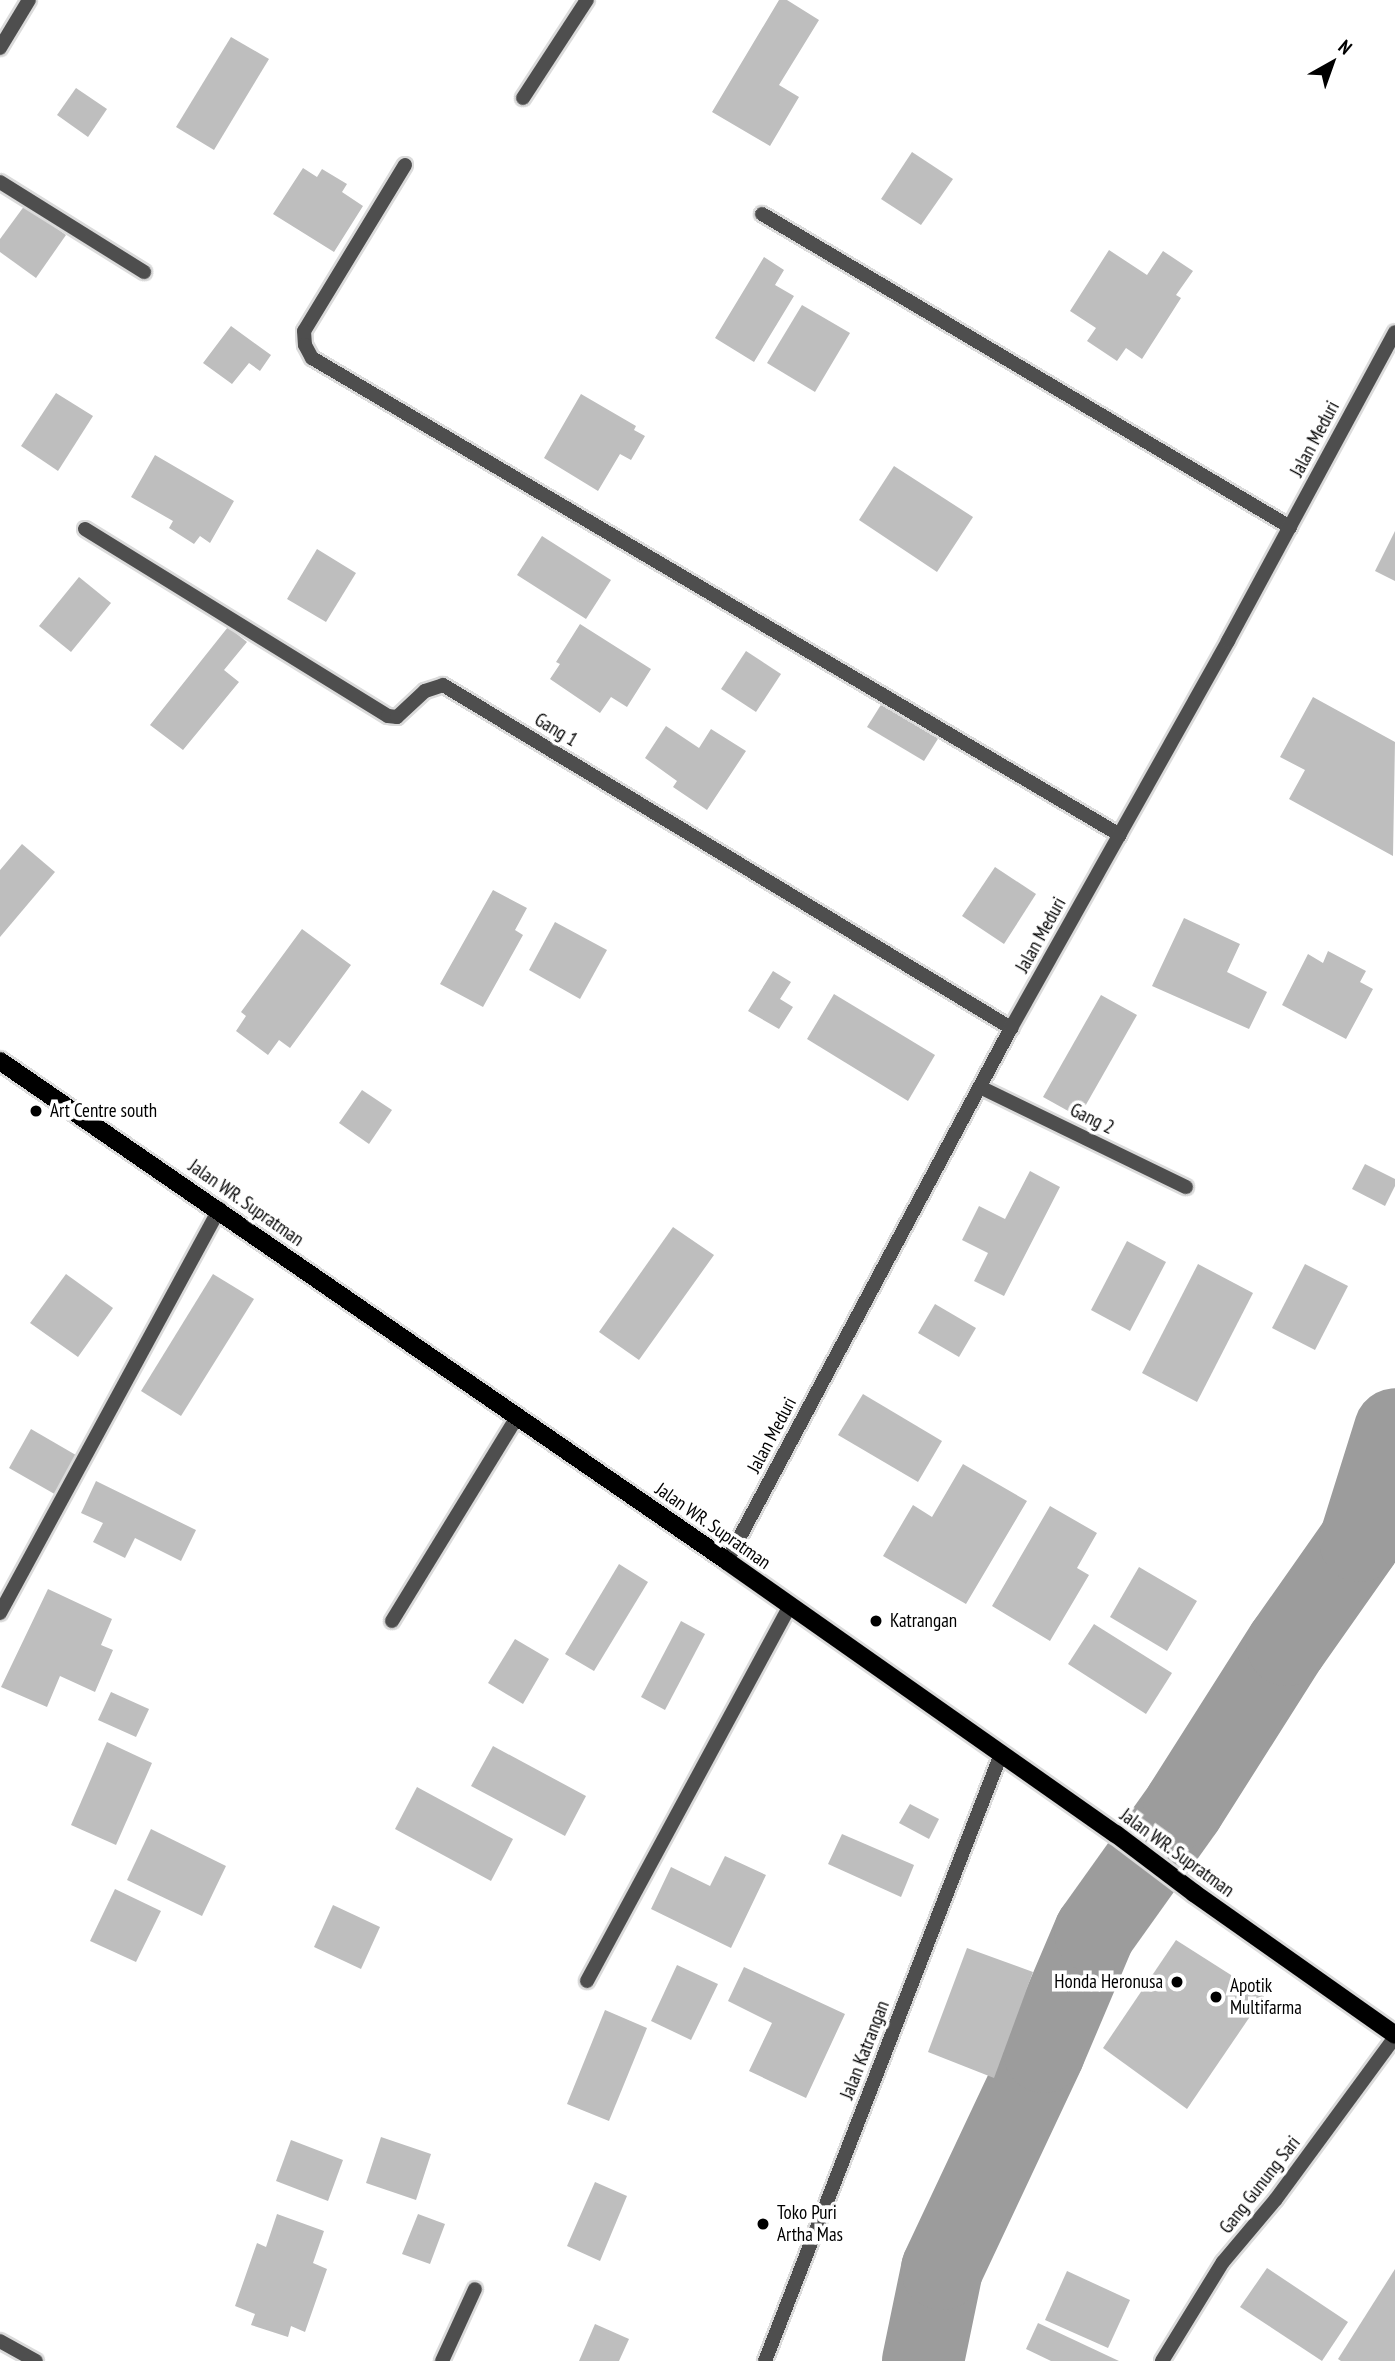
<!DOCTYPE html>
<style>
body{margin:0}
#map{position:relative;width:1395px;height:2361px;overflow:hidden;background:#fff;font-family:"PT Sans Narrow",sans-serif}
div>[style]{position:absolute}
.river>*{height:82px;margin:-41px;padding:0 41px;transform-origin:41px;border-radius:41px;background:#9c9c9c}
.building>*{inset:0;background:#bebebe}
.roads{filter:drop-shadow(2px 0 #dbdbdb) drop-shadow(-2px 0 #dbdbdb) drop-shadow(0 2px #dbdbdb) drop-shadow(0 -2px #dbdbdb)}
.service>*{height:14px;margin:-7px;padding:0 7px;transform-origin:7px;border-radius:7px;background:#4e4e4e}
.minor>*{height:14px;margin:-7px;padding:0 7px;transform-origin:7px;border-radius:7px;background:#4e4e4e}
.primary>*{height:18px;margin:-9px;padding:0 9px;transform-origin:9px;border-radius:9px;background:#000}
.dots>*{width:19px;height:19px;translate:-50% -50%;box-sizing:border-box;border:4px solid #fff;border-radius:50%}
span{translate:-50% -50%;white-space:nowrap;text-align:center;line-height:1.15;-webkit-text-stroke:7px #fff;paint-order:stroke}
.street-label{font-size:19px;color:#000}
.poi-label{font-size:19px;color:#000}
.left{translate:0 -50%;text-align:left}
.right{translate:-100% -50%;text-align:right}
.north{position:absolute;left:1297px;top:28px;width:70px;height:70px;-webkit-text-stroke:5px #fff;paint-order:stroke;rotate:40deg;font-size:19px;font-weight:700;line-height:28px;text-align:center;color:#000}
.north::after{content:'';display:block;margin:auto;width:24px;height:32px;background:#000;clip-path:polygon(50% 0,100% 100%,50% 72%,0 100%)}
</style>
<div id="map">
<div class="river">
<div style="left:923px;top:2361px;width:94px;rotate:-78.3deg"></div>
<div style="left:942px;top:2269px;width:240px;rotate:-64.8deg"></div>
<div style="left:1044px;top:2052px;width:130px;rotate:-67deg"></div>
<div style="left:1095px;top:1932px;width:153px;rotate:-54.5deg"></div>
<div style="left:1184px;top:1807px;width:192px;rotate:-57.6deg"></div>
<div style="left:1287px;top:1645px;width:127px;rotate:-54.9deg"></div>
<div style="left:1360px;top:1541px;width:117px;rotate:-72.6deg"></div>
</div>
<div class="building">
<div style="clip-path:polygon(779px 0,787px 0,819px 20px,779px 85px,799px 97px,770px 146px,712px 112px)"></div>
<div style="clip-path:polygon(231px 37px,269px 59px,214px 150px,176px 127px)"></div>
<div style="clip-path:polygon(76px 88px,107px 109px,88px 137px,57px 115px)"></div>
<div style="clip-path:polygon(912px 152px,953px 179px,921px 225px,881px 199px)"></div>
<div style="clip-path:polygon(303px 168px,317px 177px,322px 169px,347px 184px,342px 192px,363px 206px,334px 252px,273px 214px)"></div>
<div style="clip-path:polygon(25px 205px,66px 235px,36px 278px,0 252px,0 239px)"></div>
<div style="clip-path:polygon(1109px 250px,1147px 275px,1163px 251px,1193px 271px,1176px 295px,1181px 298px,1142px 359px,1126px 348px,1117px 361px,1087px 341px,1096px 328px,1070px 311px)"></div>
<div style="clip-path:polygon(764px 257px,784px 270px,775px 285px,794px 296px,754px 362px,715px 338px)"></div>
<div style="clip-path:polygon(802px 305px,850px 333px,815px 392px,767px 363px)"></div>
<div style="clip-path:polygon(231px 326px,271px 355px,260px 371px,249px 363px,232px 384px,203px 363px)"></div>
<div style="clip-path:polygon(56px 393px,93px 416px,58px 471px,21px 446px)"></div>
<div style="clip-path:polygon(581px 394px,636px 426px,634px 430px,645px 436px,631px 460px,620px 454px,598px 491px,544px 458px)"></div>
<div style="clip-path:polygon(155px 455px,234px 501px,210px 543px,200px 536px,194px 544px,169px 528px,173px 521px,131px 497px)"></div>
<div style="clip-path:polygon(894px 466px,973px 517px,937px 572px,859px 520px)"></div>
<div style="clip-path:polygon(1395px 531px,1395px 581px,1375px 571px)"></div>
<div style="clip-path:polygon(542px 536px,611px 580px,586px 619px,517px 575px)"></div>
<div style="clip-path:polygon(317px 549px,356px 573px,326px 622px,287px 599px)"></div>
<div style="clip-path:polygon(79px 577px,111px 603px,71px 652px,39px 626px)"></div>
<div style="clip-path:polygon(580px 624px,651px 669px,627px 707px,611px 697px,600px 713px,550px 679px,560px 664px,556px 662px)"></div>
<div style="clip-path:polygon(228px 627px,247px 642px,224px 670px,239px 682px,183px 750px,150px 725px)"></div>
<div style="clip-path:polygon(746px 651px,781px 674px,756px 712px,721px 689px)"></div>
<div style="clip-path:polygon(1313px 697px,1395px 742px,1393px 856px,1289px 799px,1305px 770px,1280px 757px)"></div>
<div style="clip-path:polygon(884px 700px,941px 734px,924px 761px,867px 727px)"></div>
<div style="clip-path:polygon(666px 726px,699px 748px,711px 729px,746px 751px,707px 810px,673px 787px,677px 781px,645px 758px)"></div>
<div style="clip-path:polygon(22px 844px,55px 872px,0 937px,0 870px)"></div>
<div style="clip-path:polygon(995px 867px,1036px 894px,1004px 944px,962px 916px)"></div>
<div style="clip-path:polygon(493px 890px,527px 908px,515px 930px,523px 935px,483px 1007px,440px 984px)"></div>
<div style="clip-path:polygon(1184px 918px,1240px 944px,1227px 972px,1267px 992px,1249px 1029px,1152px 986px)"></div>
<div style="clip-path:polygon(555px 922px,607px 950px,580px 999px,529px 970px)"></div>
<div style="clip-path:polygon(302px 929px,351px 965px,290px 1048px,279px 1040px,268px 1055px,236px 1031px,246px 1016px,241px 1012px)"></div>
<div style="clip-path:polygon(1328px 951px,1366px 971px,1360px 982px,1373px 989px,1346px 1039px,1282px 1005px,1308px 954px,1323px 963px)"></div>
<div style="clip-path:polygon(773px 971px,791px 982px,780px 999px,793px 1007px,779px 1029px,748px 1011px)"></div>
<div style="clip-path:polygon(834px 994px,935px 1055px,908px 1101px,807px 1039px)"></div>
<div style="clip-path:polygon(1101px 995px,1137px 1015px,1079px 1117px,1043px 1097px)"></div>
<div style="clip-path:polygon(362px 1090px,392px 1110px,369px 1144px,339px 1123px)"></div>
<div style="clip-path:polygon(1365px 1164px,1395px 1179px,1395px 1186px,1385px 1206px,1352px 1189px)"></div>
<div style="clip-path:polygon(1030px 1171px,1060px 1187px,1004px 1296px,974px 1281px,988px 1253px,962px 1240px,979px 1206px,1005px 1219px)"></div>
<div style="clip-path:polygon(673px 1227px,714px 1255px,639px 1360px,599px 1332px)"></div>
<div style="clip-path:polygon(1127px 1241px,1166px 1262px,1130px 1331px,1091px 1310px)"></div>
<div style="clip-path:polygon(1198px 1264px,1253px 1293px,1197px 1402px,1142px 1373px)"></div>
<div style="clip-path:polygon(1305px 1264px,1348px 1286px,1315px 1350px,1272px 1328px)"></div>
<div style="clip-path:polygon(66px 1274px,113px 1308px,78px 1357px,30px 1323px)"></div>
<div style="clip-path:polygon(213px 1274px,254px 1299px,181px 1416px,141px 1391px)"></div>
<div style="clip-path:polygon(935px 1304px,976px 1328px,959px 1357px,918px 1333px)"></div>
<div style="clip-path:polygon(863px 1394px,942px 1441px,918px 1482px,838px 1435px)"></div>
<div style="clip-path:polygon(31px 1429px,81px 1458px,58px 1496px,9px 1468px)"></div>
<div style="clip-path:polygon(963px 1464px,1027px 1501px,966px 1604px,883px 1556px,913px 1505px,932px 1517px)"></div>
<div style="clip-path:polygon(96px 1481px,196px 1530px,181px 1561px,135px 1538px,125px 1558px,93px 1542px,103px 1523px,81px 1513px)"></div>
<div style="clip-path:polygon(1050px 1506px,1097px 1533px,1077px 1568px,1089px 1575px,1050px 1641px,992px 1606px)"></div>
<div style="clip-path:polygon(619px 1564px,648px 1582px,594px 1671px,565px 1654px)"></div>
<div style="clip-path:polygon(1139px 1567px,1197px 1601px,1167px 1651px,1110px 1617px)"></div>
<div style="clip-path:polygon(48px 1589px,112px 1619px,101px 1645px,113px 1650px,95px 1692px,60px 1676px,47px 1707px,1px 1687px)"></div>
<div style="clip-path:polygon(681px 1621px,705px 1634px,665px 1710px,641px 1697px)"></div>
<div style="clip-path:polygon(1094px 1624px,1172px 1673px,1146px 1714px,1068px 1664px)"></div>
<div style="clip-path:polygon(515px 1639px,549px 1659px,523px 1704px,488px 1683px)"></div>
<div style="clip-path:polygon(111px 1692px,149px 1709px,136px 1737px,98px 1720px)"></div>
<div style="clip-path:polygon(107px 1742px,152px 1763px,116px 1845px,71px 1825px)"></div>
<div style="clip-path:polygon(493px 1746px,586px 1796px,565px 1836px,471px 1786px)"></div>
<div style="clip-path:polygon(417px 1787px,513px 1839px,491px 1881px,395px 1829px)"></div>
<div style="clip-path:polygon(910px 1804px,939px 1819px,929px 1839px,899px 1823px)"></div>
<div style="clip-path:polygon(151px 1829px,226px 1866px,202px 1916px,127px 1880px)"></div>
<div style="clip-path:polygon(842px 1834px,914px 1865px,901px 1897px,828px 1864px)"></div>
<div style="clip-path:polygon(725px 1856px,766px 1875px,731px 1948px,651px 1909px,671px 1867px,710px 1886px)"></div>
<div style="clip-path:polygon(115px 1889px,161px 1911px,136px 1962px,90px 1941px)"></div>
<div style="clip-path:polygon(333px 1905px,380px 1927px,361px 1969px,314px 1947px)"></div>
<div style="clip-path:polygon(1176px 1940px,1264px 1996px,1187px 2109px,1103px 2048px)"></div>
<div style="clip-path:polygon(967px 1948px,1033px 1972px,994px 2078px,928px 2052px)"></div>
<div style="clip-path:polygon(677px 1965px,718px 1984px,691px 2040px,651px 2021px)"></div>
<div style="clip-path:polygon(744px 1967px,845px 2014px,806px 2098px,749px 2071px,772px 2023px,728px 2001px)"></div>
<div style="clip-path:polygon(605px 2010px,647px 2028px,609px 2121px,567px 2104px)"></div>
<div style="clip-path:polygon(381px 2137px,431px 2154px,416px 2200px,366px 2183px)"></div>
<div style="clip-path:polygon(291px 2140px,343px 2160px,328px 2201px,276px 2181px)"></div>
<div style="clip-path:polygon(595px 2182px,627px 2196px,600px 2261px,567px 2246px)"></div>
<div style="clip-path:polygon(277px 2214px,324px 2231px,313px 2263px,327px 2269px,305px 2332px,291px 2326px,288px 2337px,251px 2325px,255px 2314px,235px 2306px,257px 2243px,266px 2247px)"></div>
<div style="clip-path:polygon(418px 2214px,445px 2224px,430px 2264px,402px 2254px)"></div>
<div style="clip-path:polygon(1267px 2268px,1348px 2322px,1322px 2361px,1240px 2307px)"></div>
<div style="clip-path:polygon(1395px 2269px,1395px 2361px,1341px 2361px,1338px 2359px)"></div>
<div style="clip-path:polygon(1067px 2271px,1130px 2300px,1108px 2348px,1045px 2320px)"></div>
<div style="clip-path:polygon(1038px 2323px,1119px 2361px,1051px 2361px,1026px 2349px)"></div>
<div style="clip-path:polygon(595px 2324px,629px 2339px,619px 2361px,579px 2361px)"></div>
</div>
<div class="roads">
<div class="service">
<div style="left:442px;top:2361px;width:79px;rotate:-65.4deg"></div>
</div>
<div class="minor">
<div style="left:0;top:48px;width:56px;rotate:-58.9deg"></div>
<div style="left:523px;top:98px;width:117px;rotate:-56.9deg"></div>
<div style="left:405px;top:165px;width:194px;rotate:121.3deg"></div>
<div style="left:304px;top:331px;width:14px;rotate:86deg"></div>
<div style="left:305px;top:345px;width:15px;rotate:62deg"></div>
<div style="left:312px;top:358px;width:938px;rotate:30.56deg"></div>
<div style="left:0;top:182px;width:170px;rotate:32deg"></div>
<div style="left:762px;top:214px;width:614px;rotate:30.66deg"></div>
<div style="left:85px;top:529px;width:356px;rotate:31.7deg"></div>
<div style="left:388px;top:716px;width:9px;rotate:6deg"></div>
<div style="left:397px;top:717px;width:38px;rotate:-43deg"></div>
<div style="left:425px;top:691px;width:19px;rotate:-18deg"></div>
<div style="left:443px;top:685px;width:664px;rotate:31.13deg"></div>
<div style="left:980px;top:1087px;width:229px;rotate:25.9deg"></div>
<div style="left:727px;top:1561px;width:604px;rotate:-61.95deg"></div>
<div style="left:1011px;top:1028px;width:444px;rotate:-60.7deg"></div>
<div style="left:1228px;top:641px;width:351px;rotate:-61.6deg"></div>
<div style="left:0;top:1613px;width:460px;rotate:-61.5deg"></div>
<div style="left:392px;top:1621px;width:239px;rotate:-58.5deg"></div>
<div style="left:587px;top:1981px;width:426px;rotate:-61.6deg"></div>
<div style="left:0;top:2341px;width:41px;rotate:29.1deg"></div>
<div style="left:765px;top:2361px;width:651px;rotate:-68.75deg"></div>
<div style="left:1162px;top:2361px;width:116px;rotate:-58.4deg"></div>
<div style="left:1223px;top:2262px;width:82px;rotate:-49.9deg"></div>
<div style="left:1276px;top:2199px;width:201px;rotate:-53.7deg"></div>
</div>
<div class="primary">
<div style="left:0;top:1061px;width:882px;rotate:34.52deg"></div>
<div style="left:727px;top:1561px;width:475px;rotate:35.1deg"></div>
<div style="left:1116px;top:1834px;width:98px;rotate:37.1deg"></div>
<div style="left:1194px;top:1893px;width:246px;rotate:35.2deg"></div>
</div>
</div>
<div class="dots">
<div style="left:36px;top:1111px;background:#000"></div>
<div style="left:876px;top:1621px;background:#000"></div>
<div style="left:1177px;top:1982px;background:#000"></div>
<div style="left:1216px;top:1997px;background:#000"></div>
<div style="left:763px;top:2224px;background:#000"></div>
</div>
<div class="street-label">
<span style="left:1315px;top:439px;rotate:-62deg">Jalan Meduri</span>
<span style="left:556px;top:730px;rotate:31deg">Gang 1</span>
<span style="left:1041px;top:935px;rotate:-61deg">Jalan Meduri</span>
<span style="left:1092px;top:1119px;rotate:26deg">Gang 2</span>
<span style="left:246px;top:1203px;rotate:35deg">Jalan WR. Supratman</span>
<span style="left:772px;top:1435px;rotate:-62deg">Jalan Meduri</span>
<span style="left:713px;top:1526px;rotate:35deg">Jalan WR. Supratman</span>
<span style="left:1177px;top:1853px;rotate:36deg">Jalan WR. Supratman</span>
<span style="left:865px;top:2050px;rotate:-69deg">Jalan Katrangan</span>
<span style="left:1260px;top:2185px;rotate:-52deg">Gang Gunung Sari</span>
</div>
<div class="poi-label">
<span class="left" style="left:50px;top:1111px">Art Centre south</span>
<span class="left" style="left:890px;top:1621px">Katrangan</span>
<span class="right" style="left:1163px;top:1982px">Honda Heronusa</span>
<span class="left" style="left:1230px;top:1997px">Apotik<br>Multifarma</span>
<span class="left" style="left:777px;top:2224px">Toko Puri<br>Artha Mas</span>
</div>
<div class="north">N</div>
</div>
